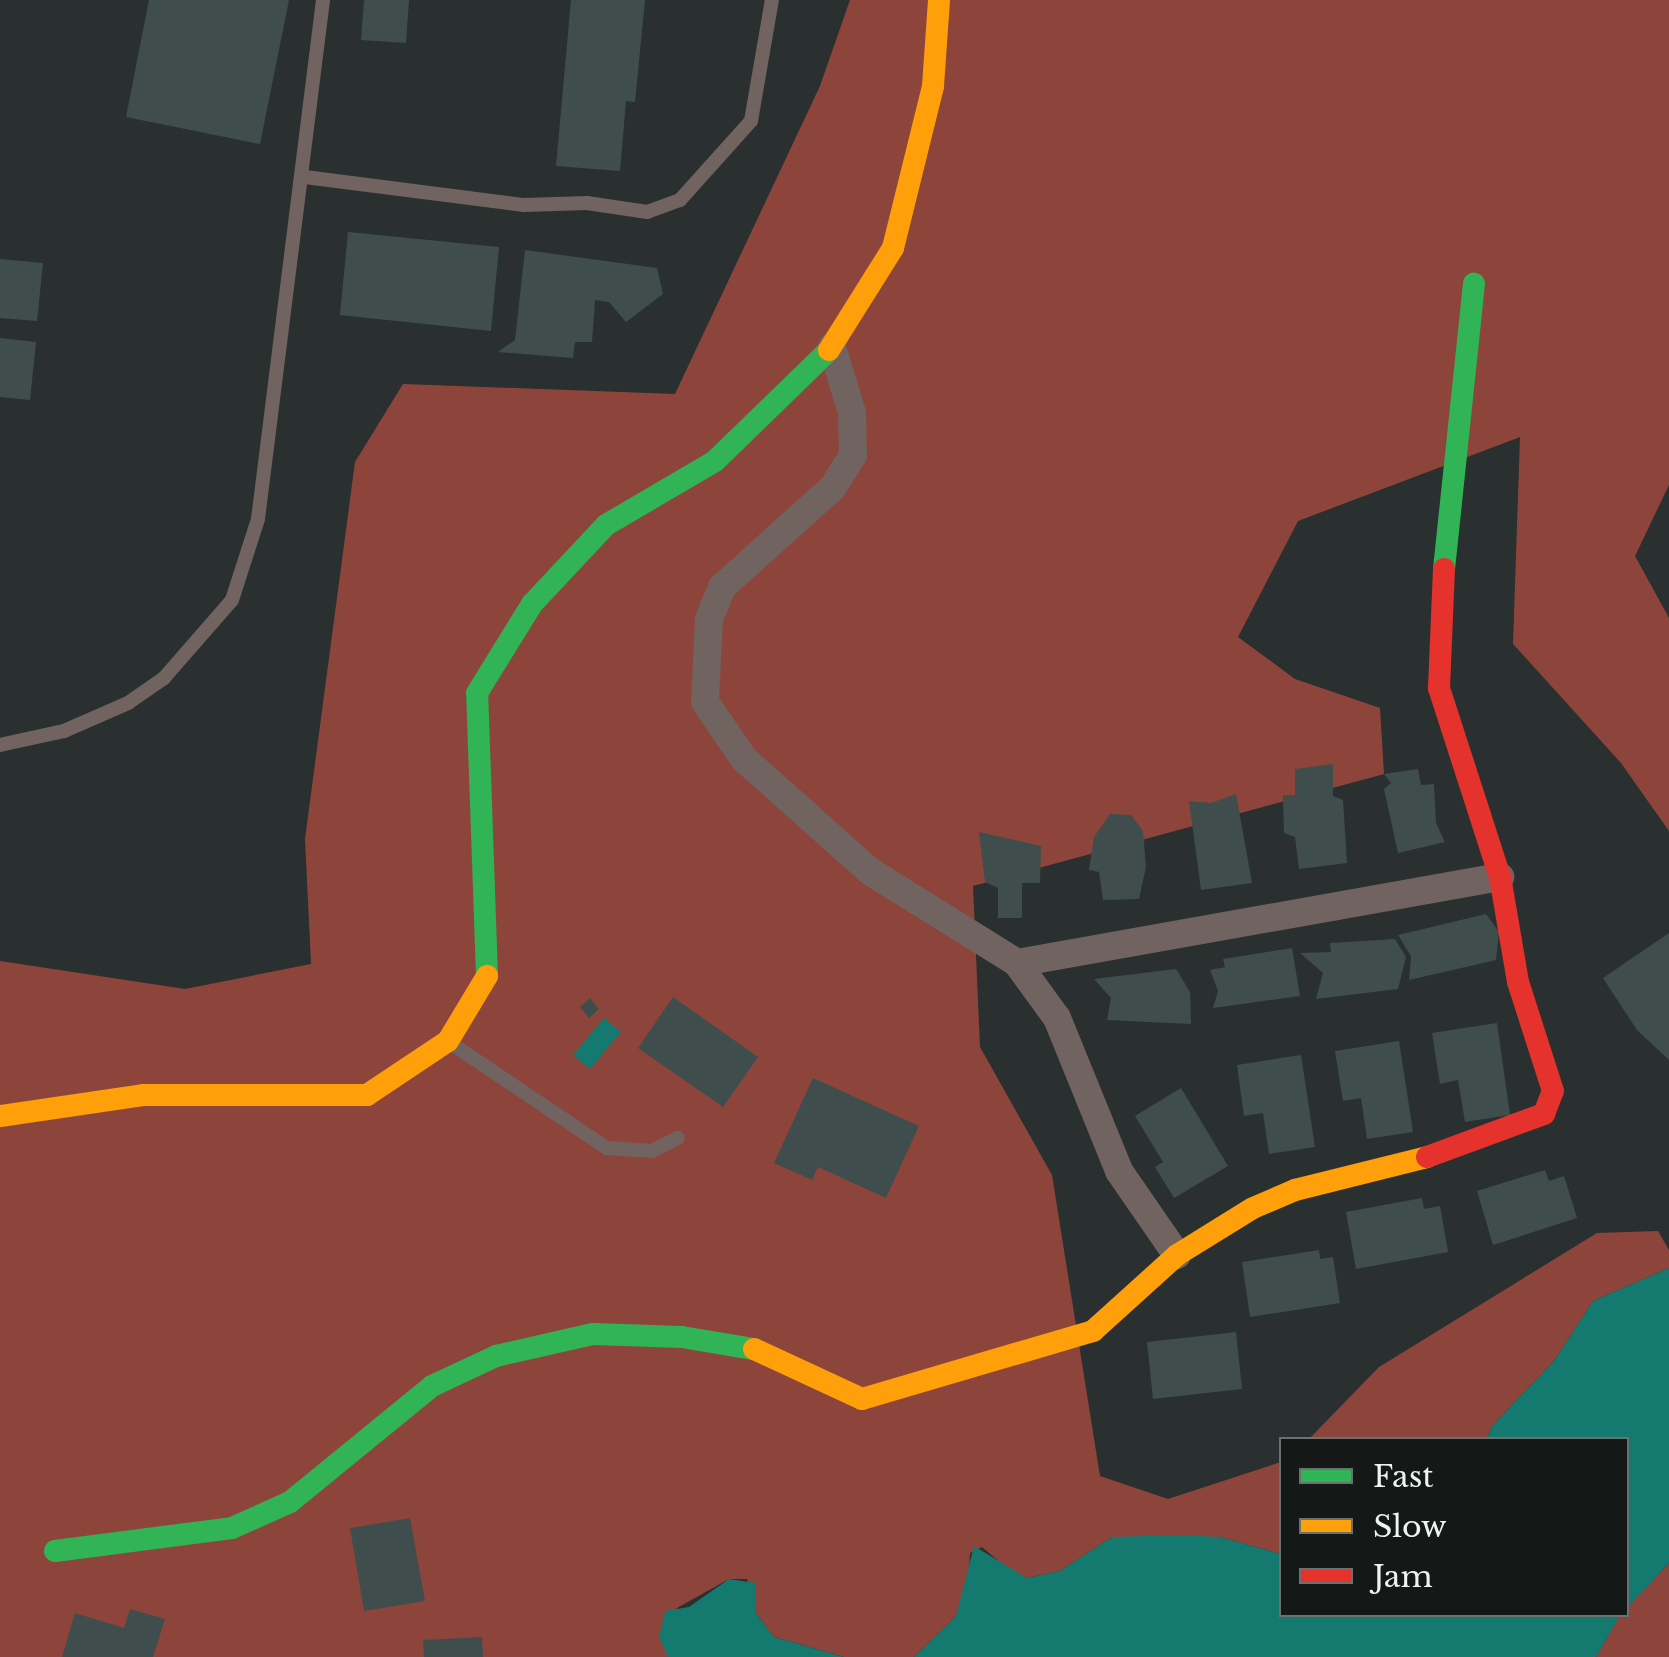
<!DOCTYPE html>
<style>
body{margin:0}
#map{position:relative;width:1669px;height:1657px;overflow:hidden;background:#2a302f;font-family:"Libre Baskerville",serif}
div>[style]{position:absolute}
.forest>*{inset:0;background:#8d453b}
.water>*{inset:0;background:#14796f}
.building>*{inset:0;background:#3f4e4c}
.lane>*{height:14px;margin:-7px;padding:0 7px;transform-origin:7px;border-radius:7px;background:#706360}
.street>*{height:28px;margin:-14px;padding:0 14px;transform-origin:14px;border-radius:14px;background:#706360}
.fast>*{height:22px;margin:-11px;padding:0 11px;transform-origin:11px;border-radius:11px;background:#30b455}
.slow>*{height:22px;margin:-11px;padding:0 11px;transform-origin:11px;border-radius:11px;background:#ff9f0a}
.jam>*{height:22px;margin:-11px;padding:0 11px;transform-origin:11px;border-radius:11px;background:#e5322d}
span{translate:-50% -50%;white-space:nowrap;text-align:center;line-height:1.15;-webkit-text-stroke:9px #141918;paint-order:stroke}
.legend{position:absolute;left:1279px;top:1437px;width:350px;height:180px;box-sizing:border-box;background:#141918;border:2px solid #6b7170;margin:0;padding:12px 18px;list-style:none;font-size:30px;color:#edf4f3}
.legend li{display:flex;align-items:center;gap:20px;height:50px}
.legend b{width:50px;border:2px solid #6b7170}
</style>
<div id="map">
<div class="forest">
<div style="clip-path:polygon(850px 0,1669px 0,1669px 485px,1635px 556px,1669px 618px,1669px 831px,1621px 763px,1513px 644px,1520px 437px,1298px 521px,1238px 637px,1295px 679px,1380px 708px,1384px 774px,973px 886px,980px 1047px,1052px 1175px,1100px 1476px,1168px 1499px,1281px 1462px,1281px 1554px,1220px 1537px,1112px 1537px,1060px 1571px,1027px 1578px,1016px 1576px,982px 1547px,970px 1553px,968px 1586px,956px 1616px,914px 1657px,844px 1657px,774px 1637px,755px 1612px,747px 1579px,729px 1579px,677px 1608px,668px 1657px,0 1657px,0 961px,185px 989px,311px 964px,305px 839px,355px 462px,403px 384px,675px 394px,820px 86px)"></div>
<div style="clip-path:polygon(1658px 1231px,1669px 1250px,1669px 1268px,1593px 1301px,1554px 1361px,1492px 1426px,1487px 1439px,1308px 1440px,1379px 1367px,1597px 1233px)"></div>
<div style="clip-path:polygon(1669px 1563px,1669px 1657px,1596px 1657px,1619px 1616px)"></div>
</div>
<div class="water">
<div style="clip-path:polygon(604px 1018px,621px 1032px,590px 1069px,573px 1055px)"></div>
<div style="clip-path:polygon(1669px 1268px,1669px 1563px,1627px 1608px,1626px 1440px,1487px 1439px,1492px 1426px,1554px 1361px,1593px 1301px)"></div>
<div style="clip-path:polygon(1179px 1535px,1220px 1537px,1281px 1554px,1282px 1614px,1620px 1615px,1596px 1657px,914px 1657px,956px 1616px,974px 1546px,1027px 1578px,1060px 1571px,1112px 1537px)"></div>
<div style="clip-path:polygon(729px 1579px,756px 1583px,755px 1612px,774px 1637px,844px 1657px,668px 1657px,659px 1637px,665px 1611px,689px 1607px)"></div>
</div>
<div class="building">
<div style="clip-path:polygon(149px 0,289px 0,260px 144px,126px 117px)"></div>
<div style="clip-path:polygon(364px 0,409px 0,406px 43px,361px 40px)"></div>
<div style="clip-path:polygon(571px 0,645px 0,635px 102px,626px 101px,620px 171px,556px 166px)"></div>
<div style="clip-path:polygon(348px 232px,499px 247px,491px 331px,340px 315px)"></div>
<div style="clip-path:polygon(525px 250px,657px 268px,663px 294px,626px 322px,609px 302px,595px 300px,592px 342px,575px 342px,573px 358px,498px 352px,515px 340px)"></div>
<div style="clip-path:polygon(0 259px,43px 263px,37px 321px,0 318px)"></div>
<div style="clip-path:polygon(0 338px,36px 342px,30px 400px,0 397px)"></div>
<div style="clip-path:polygon(1333px 764px,1333px 796px,1343px 800px,1347px 863px,1299px 869px,1295px 837px,1284px 833px,1283px 795px,1295px 795px,1295px 769px)"></div>
<div style="clip-path:polygon(1418px 769px,1421px 785px,1434px 784px,1436px 823px,1445px 842px,1398px 853px,1384px 789px,1391px 783px,1384px 774px)"></div>
<div style="clip-path:polygon(1236px 794px,1252px 883px,1201px 890px,1189px 801px,1211px 803px)"></div>
<div style="clip-path:polygon(1110px 814px,1131px 815px,1143px 831px,1146px 867px,1139px 899px,1103px 900px,1099px 872px,1089px 870px,1094px 837px)"></div>
<div style="clip-path:polygon(979px 832px,1041px 846px,1040px 883px,1022px 883px,1022px 918px,998px 918px,998px 888px,985px 882px)"></div>
<div style="clip-path:polygon(1486px 914px,1499px 932px,1496px 960px,1409px 980px,1411px 956px,1398px 935px)"></div>
<div style="clip-path:polygon(1669px 933px,1669px 1060px,1637px 1030px,1603px 978px)"></div>
<div style="clip-path:polygon(1395px 939px,1406px 957px,1398px 989px,1316px 999px,1323px 973px,1300px 953px,1331px 952px,1330px 943px)"></div>
<div style="clip-path:polygon(1292px 948px,1300px 996px,1213px 1008px,1218px 991px,1210px 970px,1225px 967px,1223px 959px)"></div>
<div style="clip-path:polygon(1176px 969px,1190px 992px,1191px 1024px,1107px 1020px,1111px 998px,1094px 979px)"></div>
<div style="clip-path:polygon(673px 997px,758px 1057px,723px 1107px,638px 1048px)"></div>
<div style="clip-path:polygon(590px 998px,599px 1009px,589px 1018px,580px 1007px)"></div>
<div style="clip-path:polygon(1497px 1023px,1510px 1115px,1465px 1122px,1458px 1080px,1440px 1084px,1432px 1033px)"></div>
<div style="clip-path:polygon(1399px 1041px,1413px 1132px,1367px 1139px,1361px 1098px,1343px 1101px,1335px 1051px)"></div>
<div style="clip-path:polygon(1301px 1055px,1315px 1147px,1269px 1154px,1263px 1113px,1244px 1116px,1237px 1065px)"></div>
<div style="clip-path:polygon(813px 1078px,919px 1126px,886px 1198px,818px 1167px,812px 1180px,774px 1163px)"></div>
<div style="clip-path:polygon(1181px 1088px,1228px 1166px,1174px 1198px,1155px 1167px,1163px 1162px,1135px 1116px)"></div>
<div style="clip-path:polygon(1545px 1170px,1549px 1181px,1564px 1176px,1577px 1218px,1493px 1245px,1477px 1191px)"></div>
<div style="clip-path:polygon(1422px 1198px,1424px 1209px,1440px 1206px,1448px 1252px,1356px 1269px,1346px 1212px)"></div>
<div style="clip-path:polygon(1319px 1250px,1320px 1259px,1333px 1257px,1340px 1303px,1250px 1317px,1242px 1262px)"></div>
<div style="clip-path:polygon(1236px 1332px,1242px 1389px,1153px 1399px,1147px 1342px)"></div>
<div style="clip-path:polygon(410px 1518px,425px 1601px,364px 1611px,350px 1528px)"></div>
<div style="clip-path:polygon(130px 1609px,165px 1619px,153px 1657px,62px 1657px,75px 1613px,124px 1628px)"></div>
<div style="clip-path:polygon(482px 1637px,483px 1657px,424px 1657px,423px 1640px)"></div>
</div>
<div class="lane">
<div style="left:305px;top:177px;width:221px;rotate:7.3deg"></div>
<div style="left:524px;top:205px;width:63px;rotate:-1.8deg"></div>
<div style="left:587px;top:203px;width:61px;rotate:8.5deg"></div>
<div style="left:647px;top:212px;width:35px;rotate:-20deg"></div>
<div style="left:680px;top:200px;width:106px;rotate:-48.1deg"></div>
<div style="left:751px;top:121px;width:123px;rotate:-80.2deg"></div>
<div style="left:0;top:745px;width:66px;rotate:-12.3deg"></div>
<div style="left:64px;top:731px;width:70px;rotate:-23.6deg"></div>
<div style="left:128px;top:703px;width:44px;rotate:-34.8deg"></div>
<div style="left:164px;top:678px;width:103px;rotate:-48.9deg"></div>
<div style="left:232px;top:600px;width:85px;rotate:-72.2deg"></div>
<div style="left:258px;top:519px;width:523px;rotate:-82.86deg"></div>
<div style="left:449px;top:1042px;width:190px;rotate:33.9deg"></div>
<div style="left:607px;top:1148px;width:45px;rotate:3.8deg"></div>
<div style="left:652px;top:1151px;width:29px;rotate:-27deg"></div>
</div>
<div class="street">
<div style="left:832px;top:347px;width:69px;rotate:73.1deg"></div>
<div style="left:852px;top:413px;width:42px;rotate:88.6deg"></div>
<div style="left:853px;top:455px;width:39px;rotate:122deg"></div>
<div style="left:832px;top:488px;width:148px;rotate:138deg"></div>
<div style="left:722px;top:587px;width:35px;rotate:112deg"></div>
<div style="left:709px;top:619px;width:83px;rotate:92.8deg"></div>
<div style="left:705px;top:702px;width:69px;rotate:55.6deg"></div>
<div style="left:744px;top:759px;width:170px;rotate:41.7deg"></div>
<div style="left:871px;top:872px;width:172px;rotate:31.9deg"></div>
<div style="left:1017px;top:963px;width:68px;rotate:54deg"></div>
<div style="left:1057px;top:1018px;width:165px;rotate:67.9deg"></div>
<div style="left:1119px;top:1171px;width:102px;rotate:55.4deg"></div>
<div style="left:1017px;top:963px;width:491px;rotate:-10.1deg"></div>
</div>
<div class="fast">
<div style="left:1444px;top:569px;width:287px;rotate:-84deg"></div>
<div style="left:487px;top:976px;width:283px;rotate:-92deg"></div>
<div style="left:477px;top:693px;width:105px;rotate:-58.3deg"></div>
<div style="left:532px;top:604px;width:108px;rotate:-46.9deg"></div>
<div style="left:606px;top:525px;width:126px;rotate:-30.4deg"></div>
<div style="left:715px;top:461px;width:159px;rotate:-44.2deg"></div>
<div style="left:55px;top:1551px;width:178px;rotate:-7.4deg"></div>
<div style="left:232px;top:1528px;width:64px;rotate:-24.1deg"></div>
<div style="left:290px;top:1502px;width:183px;rotate:-39.2deg"></div>
<div style="left:432px;top:1386px;width:71px;rotate:-25.1deg"></div>
<div style="left:496px;top:1356px;width:99px;rotate:-12.8deg"></div>
<div style="left:593px;top:1334px;width:89px;rotate:1.9deg"></div>
<div style="left:682px;top:1337px;width:73px;rotate:9.5deg"></div>
</div>
<div class="slow">
<div style="left:829px;top:350px;width:120px;rotate:-57.9deg"></div>
<div style="left:893px;top:248px;width:167px;rotate:-76.1deg"></div>
<div style="left:933px;top:86px;width:86px;rotate:-86deg"></div>
<div style="left:0;top:1116px;width:146px;rotate:-8.3deg"></div>
<div style="left:144px;top:1095px;width:223px"></div>
<div style="left:367px;top:1095px;width:97px;rotate:-33.7deg"></div>
<div style="left:448px;top:1041px;width:76px;rotate:-59deg"></div>
<div style="left:754px;top:1349px;width:119px;rotate:24.8deg"></div>
<div style="left:862px;top:1399px;width:241px;rotate:-16.4deg"></div>
<div style="left:1093px;top:1331px;width:113px;rotate:-42.1deg"></div>
<div style="left:1177px;top:1255px;width:89px;rotate:-31.7deg"></div>
<div style="left:1253px;top:1208px;width:46px;rotate:-23.2deg"></div>
<div style="left:1295px;top:1190px;width:136px;rotate:-14deg"></div>
</div>
<div class="jam">
<div style="left:1427px;top:1157px;width:125px;rotate:-20.2deg"></div>
<div style="left:1544px;top:1114px;width:25px;rotate:-69deg"></div>
<div style="left:1553px;top:1091px;width:114px;rotate:-107.8deg"></div>
<div style="left:1518px;top:982px;width:107px;rotate:-99.7deg"></div>
<div style="left:1500px;top:877px;width:199px;rotate:-107.9deg"></div>
<div style="left:1439px;top:688px;width:119px;rotate:-87.6deg"></div>
</div>
<ul class="legend">
<li><b style="height:12px;background:#30b455"></b>Fast</li>
<li><b style="height:12px;background:#ff9f0a"></b>Slow</li>
<li><b style="height:12px;background:#e5322d"></b>Jam</li>
</ul>
</div>
